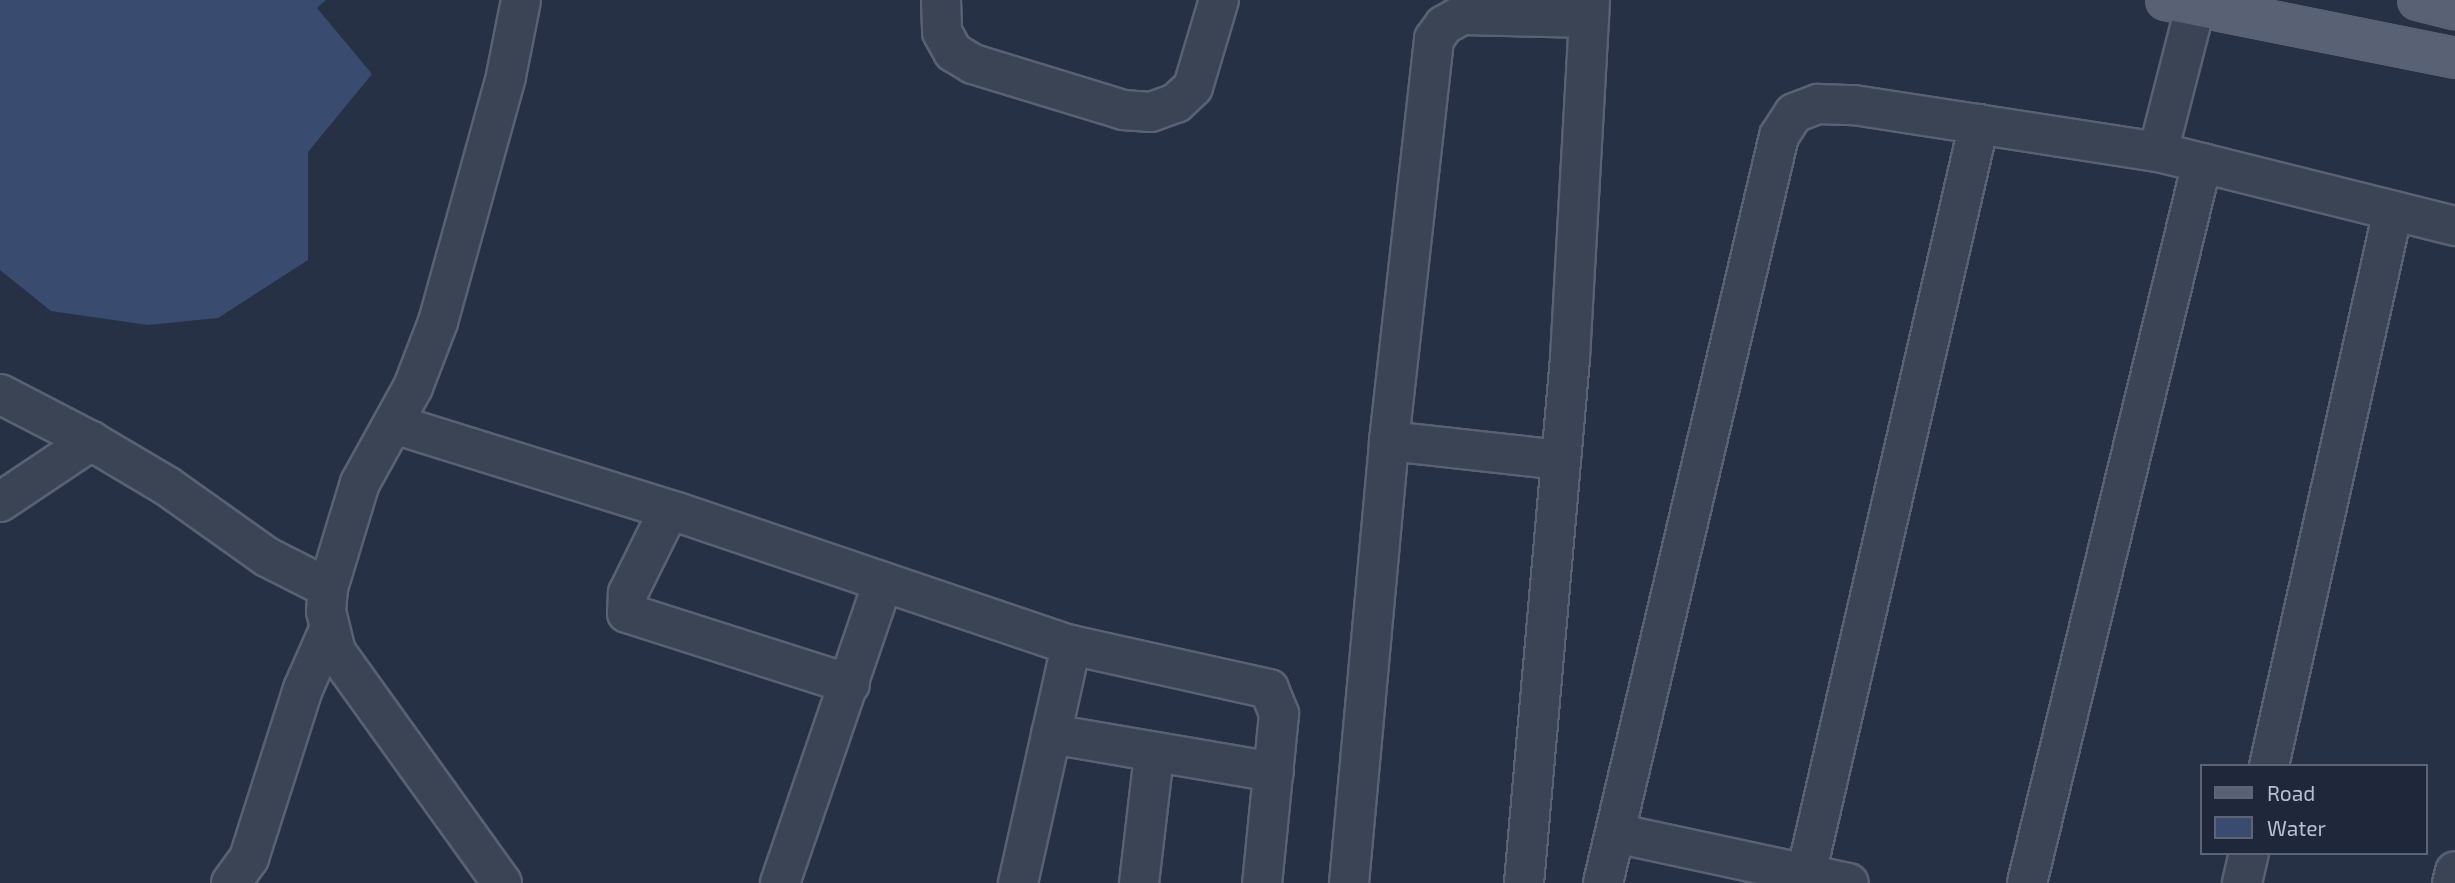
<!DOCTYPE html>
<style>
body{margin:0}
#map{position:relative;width:2455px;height:883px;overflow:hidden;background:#263146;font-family:"Exo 2",sans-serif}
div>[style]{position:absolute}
.water>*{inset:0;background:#394b6e}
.roads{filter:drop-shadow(2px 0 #596172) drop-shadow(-2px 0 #596172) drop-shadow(0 2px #596172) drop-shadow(0 -2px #596172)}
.minor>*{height:38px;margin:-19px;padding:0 19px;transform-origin:19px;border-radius:19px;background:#3b4455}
.major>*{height:38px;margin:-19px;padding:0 19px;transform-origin:19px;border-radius:19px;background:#596275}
span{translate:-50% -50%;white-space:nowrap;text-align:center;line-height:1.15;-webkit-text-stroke:7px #1f283b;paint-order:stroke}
.legend{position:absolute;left:2200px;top:764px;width:228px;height:91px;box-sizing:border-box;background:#1f283b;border:2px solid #5d6476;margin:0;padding:9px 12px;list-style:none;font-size:21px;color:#b9bfce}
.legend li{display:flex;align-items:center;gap:14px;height:35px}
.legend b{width:35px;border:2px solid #5d6476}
</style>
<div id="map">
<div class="water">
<div style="clip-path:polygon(0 0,326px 0,317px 8px,372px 74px,308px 152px,308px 260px,218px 318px,148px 325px,51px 311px,0 270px)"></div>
</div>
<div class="roads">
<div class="minor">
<div style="left:941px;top:0;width:32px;rotate:88deg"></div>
<div style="left:942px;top:32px;width:23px;rotate:61deg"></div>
<div style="left:953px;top:52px;width:23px;rotate:31deg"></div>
<div style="left:973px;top:64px;width:157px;rotate:17deg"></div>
<div style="left:1123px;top:110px;width:28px;rotate:4deg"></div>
<div style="left:1151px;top:112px;width:27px;rotate:-20deg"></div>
<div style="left:1176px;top:103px;width:23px;rotate:-43deg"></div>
<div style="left:1193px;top:87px;width:91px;rotate:-73.4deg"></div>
<div style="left:2158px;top:152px;width:157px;rotate:-75.6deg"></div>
<div style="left:0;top:394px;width:102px;rotate:27.3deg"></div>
<div style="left:91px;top:441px;width:88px;rotate:30.6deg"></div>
<div style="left:167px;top:486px;width:123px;rotate:35.4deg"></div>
<div style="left:267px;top:557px;width:68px;rotate:26.9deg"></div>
<div style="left:394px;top:424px;width:296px;rotate:17.3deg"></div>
<div style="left:677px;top:512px;width:416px;rotate:18.7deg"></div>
<div style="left:1071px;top:645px;width:203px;rotate:12.5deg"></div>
<div style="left:1269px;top:689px;width:27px;rotate:68deg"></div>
<div style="left:1279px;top:714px;width:170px;rotate:95.7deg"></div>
<div style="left:1389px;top:441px;width:173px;rotate:6.3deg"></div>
<div style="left:0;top:502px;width:110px;rotate:-33.8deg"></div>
<div style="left:669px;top:510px;width:93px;rotate:116.3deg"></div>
<div style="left:628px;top:593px;width:20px;rotate:93deg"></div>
<div style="left:627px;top:613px;width:234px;rotate:17.7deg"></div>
<div style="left:1051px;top:734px;width:226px;rotate:9.7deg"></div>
<div style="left:2269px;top:766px;width:569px;rotate:-77.41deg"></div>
<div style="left:1615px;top:833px;width:239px;rotate:12.1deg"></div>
<div style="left:231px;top:883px;width:31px;rotate:-54deg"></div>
<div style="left:249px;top:858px;width:177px;rotate:-72.3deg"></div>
<div style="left:303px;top:689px;width:62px;rotate:-66.3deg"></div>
<div style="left:502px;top:883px;width:284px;rotate:-125.7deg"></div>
<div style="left:336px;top:652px;width:42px;rotate:-103.7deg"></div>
<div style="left:326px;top:611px;width:23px;rotate:-85deg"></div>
<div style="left:328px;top:588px;width:110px;rotate:-73.1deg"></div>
<div style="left:360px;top:483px;width:110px;rotate:-61.1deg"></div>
<div style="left:413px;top:387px;width:70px;rotate:-69deg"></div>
<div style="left:438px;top:322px;width:255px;rotate:-74.5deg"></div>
<div style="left:506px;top:76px;width:77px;rotate:-78.8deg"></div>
<div style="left:780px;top:883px;width:318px;rotate:-71.1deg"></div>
<div style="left:1018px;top:883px;width:244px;rotate:-77.4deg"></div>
<div style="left:1139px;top:883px;width:129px;rotate:-83.3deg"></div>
<div style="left:1349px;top:883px;width:444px;rotate:-84.8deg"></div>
<div style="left:1389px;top:441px;width:405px;rotate:-83.6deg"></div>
<div style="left:1434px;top:39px;width:17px;rotate:-54deg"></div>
<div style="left:1444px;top:25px;width:21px;rotate:-29deg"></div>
<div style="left:1462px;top:15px;width:127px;rotate:1.4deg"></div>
<div style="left:1524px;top:883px;width:527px;rotate:-84.99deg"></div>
<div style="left:1570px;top:358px;width:359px;rotate:-86.8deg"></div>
<div style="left:1603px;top:883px;width:767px;rotate:-76.74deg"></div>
<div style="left:1779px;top:136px;width:27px;rotate:-57deg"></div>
<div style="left:1794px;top:113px;width:26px;rotate:-21deg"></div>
<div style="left:1818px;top:104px;width:36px;rotate:2deg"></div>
<div style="left:1854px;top:105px;width:308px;rotate:8.8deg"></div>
<div style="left:2158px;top:152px;width:306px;rotate:14deg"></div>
<div style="left:1804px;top:883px;width:779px;rotate:-77.02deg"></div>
<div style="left:2027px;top:883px;width:741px;rotate:-76.34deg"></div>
<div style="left:2242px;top:883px;width:31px;rotate:-77deg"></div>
<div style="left:2452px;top:883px;width:12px;rotate:-76deg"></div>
</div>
<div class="major">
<div style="left:2166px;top:0;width:295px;rotate:11.3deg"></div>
<div style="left:2418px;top:0;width:38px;rotate:14deg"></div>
</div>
</div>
<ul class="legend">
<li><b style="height:9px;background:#596275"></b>Road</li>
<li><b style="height:19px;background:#394b6e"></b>Water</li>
</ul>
</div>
